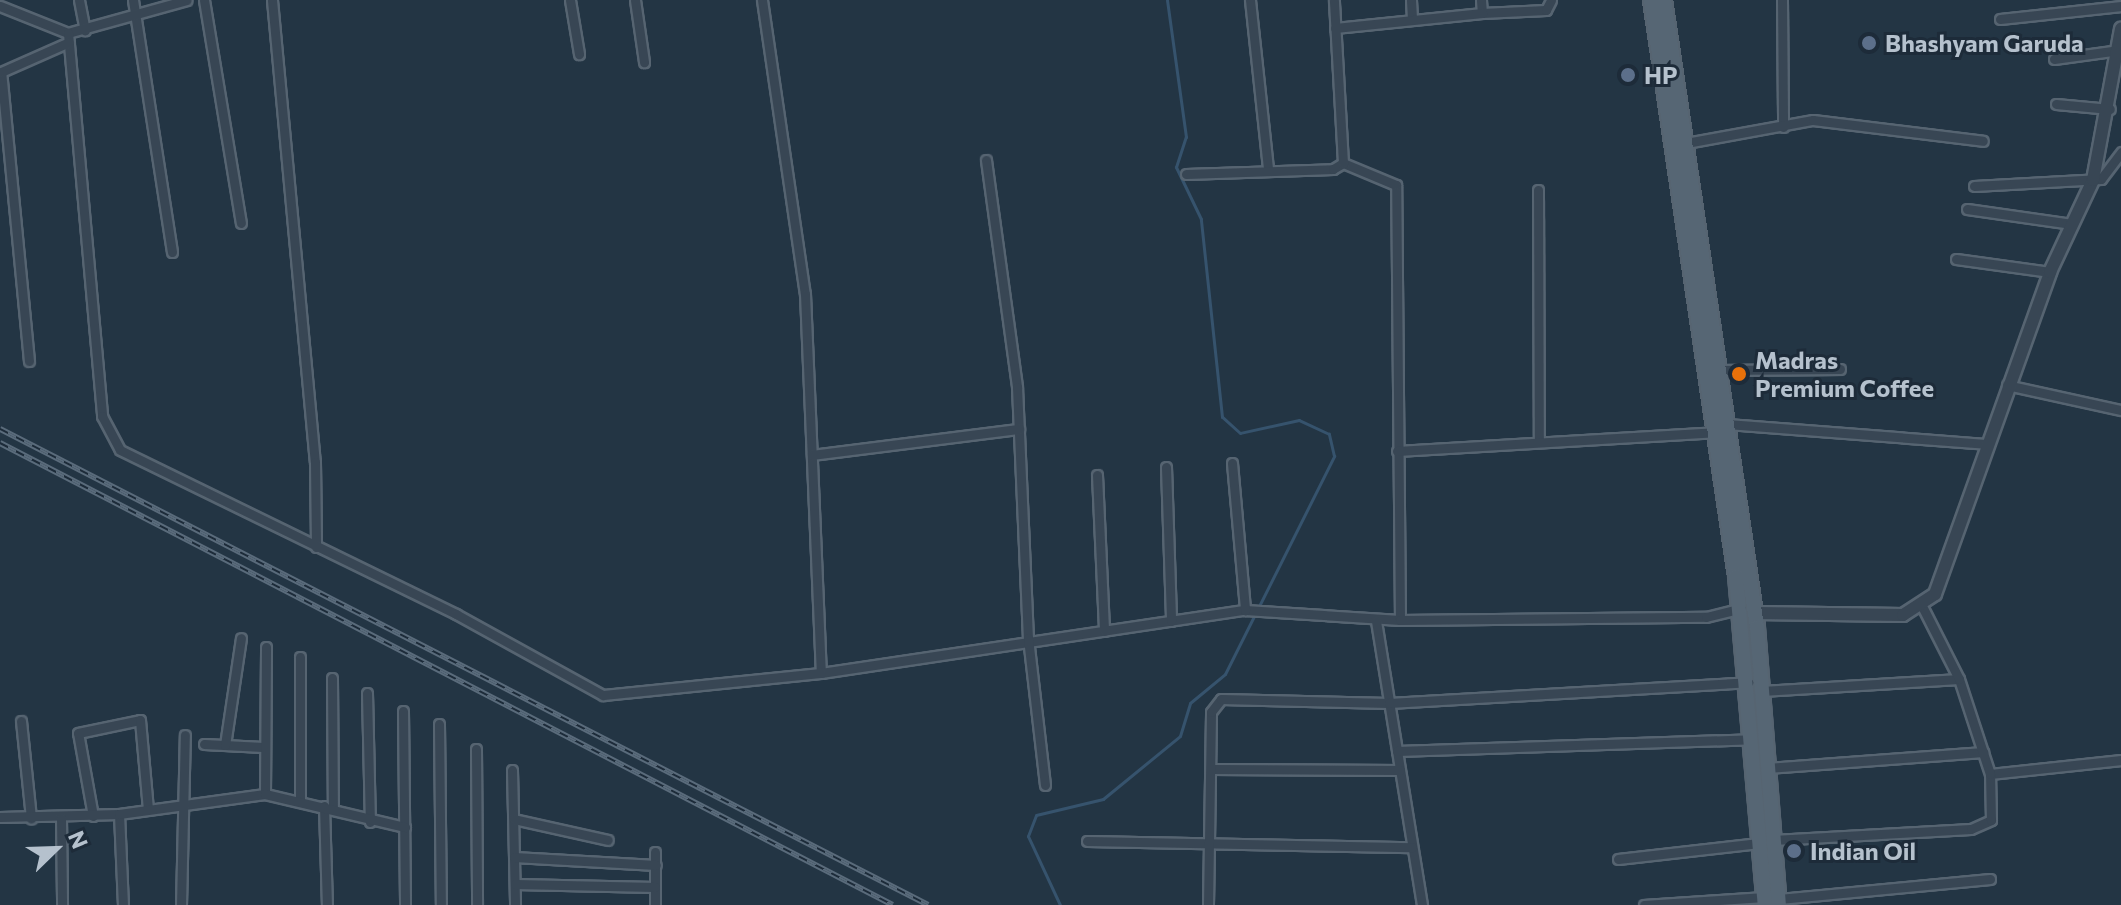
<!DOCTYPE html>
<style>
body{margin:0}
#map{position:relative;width:2121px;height:905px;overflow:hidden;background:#233544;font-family:Commissioner,sans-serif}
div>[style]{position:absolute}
.stream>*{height:3px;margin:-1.5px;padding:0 1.5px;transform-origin:1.5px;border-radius:1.5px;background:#36536d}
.roads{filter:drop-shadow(2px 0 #566471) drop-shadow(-2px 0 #566471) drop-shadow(0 2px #566471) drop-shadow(0 -2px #566471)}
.minor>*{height:9px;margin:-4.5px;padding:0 4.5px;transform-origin:4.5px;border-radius:4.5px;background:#384654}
.tertiary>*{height:12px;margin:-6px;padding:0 6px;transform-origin:6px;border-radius:6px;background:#384654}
.primary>*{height:14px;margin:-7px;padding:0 7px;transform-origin:7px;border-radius:7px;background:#566674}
.rail>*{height:6px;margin-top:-3px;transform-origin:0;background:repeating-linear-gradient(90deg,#1d2b39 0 9px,#5a6b7b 0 18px);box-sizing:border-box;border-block:2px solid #5a6b7b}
.dots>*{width:22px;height:22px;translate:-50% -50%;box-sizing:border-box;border:4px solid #1d2b39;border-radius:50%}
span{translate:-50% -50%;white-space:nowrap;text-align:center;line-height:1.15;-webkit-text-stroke:6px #1d2b39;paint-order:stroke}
.poi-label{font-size:24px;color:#b5c1cd;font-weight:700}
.left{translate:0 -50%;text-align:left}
.north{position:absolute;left:16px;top:809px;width:80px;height:80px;-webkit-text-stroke:6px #1d2b39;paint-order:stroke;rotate:67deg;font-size:22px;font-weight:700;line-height:32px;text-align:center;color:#b5c1cd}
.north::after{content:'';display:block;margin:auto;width:28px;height:36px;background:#b5c1cd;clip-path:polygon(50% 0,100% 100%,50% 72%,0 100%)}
</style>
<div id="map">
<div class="stream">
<div style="left:1060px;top:905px;width:76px;rotate:-114.9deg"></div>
<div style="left:1028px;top:836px;width:22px;rotate:-69deg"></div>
<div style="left:1036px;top:815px;width:69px;rotate:-13.4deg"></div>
<div style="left:1103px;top:799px;width:99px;rotate:-39.3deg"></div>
<div style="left:1180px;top:736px;width:34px;rotate:-73deg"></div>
<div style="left:1190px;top:703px;width:45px;rotate:-39.6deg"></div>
<div style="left:1225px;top:674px;width:244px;rotate:-63.4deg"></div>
<div style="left:1334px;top:456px;width:23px;rotate:-103deg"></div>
<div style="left:1329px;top:434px;width:33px;rotate:-155deg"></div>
<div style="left:1299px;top:420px;width:60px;rotate:167.6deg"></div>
<div style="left:1240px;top:433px;width:24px;rotate:-138deg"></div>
<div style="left:1222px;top:417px;width:199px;rotate:-96.1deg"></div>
<div style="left:1201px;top:219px;width:58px;rotate:-115.7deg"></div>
<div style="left:1176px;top:167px;width:32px;rotate:-72deg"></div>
<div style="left:1186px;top:137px;width:138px;rotate:-97.9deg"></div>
</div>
<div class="roads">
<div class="minor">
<div style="left:79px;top:0;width:31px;rotate:79deg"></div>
<div style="left:133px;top:0;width:255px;rotate:81.2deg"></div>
<div style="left:204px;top:0;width:226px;rotate:80.6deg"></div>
<div style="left:272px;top:0;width:464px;rotate:84.7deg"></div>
<div style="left:315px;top:462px;width:85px;rotate:89.3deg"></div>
<div style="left:570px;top:0;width:55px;rotate:80.5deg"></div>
<div style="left:635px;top:0;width:63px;rotate:81.7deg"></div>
<div style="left:762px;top:0;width:297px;rotate:81.7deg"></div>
<div style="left:805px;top:294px;width:379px;rotate:87.6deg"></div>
<div style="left:821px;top:673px;width:429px;rotate:-8.5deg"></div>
<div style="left:1245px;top:610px;width:155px;rotate:3.7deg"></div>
<div style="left:1400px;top:620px;width:435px;rotate:-90.5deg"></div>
<div style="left:1396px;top:185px;width:57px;rotate:-157.5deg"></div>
<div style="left:1250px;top:0;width:170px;rotate:83.9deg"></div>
<div style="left:1411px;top:0;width:20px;rotate:87deg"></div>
<div style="left:1481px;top:0;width:13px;rotate:86deg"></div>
<div style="left:1482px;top:13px;width:64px;rotate:-2.7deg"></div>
<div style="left:1546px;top:10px;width:11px;rotate:-63deg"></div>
<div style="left:1782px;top:0;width:127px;rotate:89.5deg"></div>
<div style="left:0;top:6px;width:73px;rotate:21.7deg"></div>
<div style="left:68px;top:33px;width:123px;rotate:-15.5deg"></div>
<div style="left:2000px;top:19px;width:122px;rotate:-6.1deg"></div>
<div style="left:1335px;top:28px;width:148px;rotate:-5.8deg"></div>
<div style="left:68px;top:33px;width:385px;rotate:84.9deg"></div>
<div style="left:102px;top:416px;width:38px;rotate:62deg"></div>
<div style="left:120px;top:450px;width:374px;rotate:26deg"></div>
<div style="left:456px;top:614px;width:168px;rotate:28.9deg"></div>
<div style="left:603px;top:695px;width:219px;rotate:-5.8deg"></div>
<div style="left:2054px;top:59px;width:66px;rotate:-7.9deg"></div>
<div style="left:2056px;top:104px;width:54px;rotate:5.3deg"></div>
<div style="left:1686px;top:143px;width:129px;rotate:-10.3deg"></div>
<div style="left:1813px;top:120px;width:171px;rotate:7deg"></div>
<div style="left:986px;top:160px;width:229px;rotate:82.2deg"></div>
<div style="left:1017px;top:387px;width:251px;rotate:87.5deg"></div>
<div style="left:1028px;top:638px;width:148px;rotate:83.4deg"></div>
<div style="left:1186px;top:174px;width:147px;rotate:-1.9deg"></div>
<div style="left:1333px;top:169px;width:12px;rotate:-31deg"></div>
<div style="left:1343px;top:163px;width:163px;rotate:-93.2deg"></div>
<div style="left:1974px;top:186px;width:127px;rotate:-3.2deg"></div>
<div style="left:2101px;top:179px;width:34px;rotate:-53deg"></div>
<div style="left:1538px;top:190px;width:252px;rotate:89.8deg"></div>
<div style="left:1967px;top:209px;width:106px;rotate:8.1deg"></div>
<div style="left:1956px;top:259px;width:95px;rotate:7.9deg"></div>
<div style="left:29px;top:361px;width:290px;rotate:-95.5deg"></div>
<div style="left:1px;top:72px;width:74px;rotate:-23.8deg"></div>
<div style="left:1719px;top:370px;width:121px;rotate:-0.5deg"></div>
<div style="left:2007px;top:385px;width:117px;rotate:12.4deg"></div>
<div style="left:1727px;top:424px;width:259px;rotate:4.4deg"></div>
<div style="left:1397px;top:451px;width:318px;rotate:-3.4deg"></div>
<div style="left:812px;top:455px;width:209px;rotate:-7.2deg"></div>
<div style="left:1232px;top:463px;width:148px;rotate:84.9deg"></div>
<div style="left:1166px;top:467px;width:154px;rotate:88.1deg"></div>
<div style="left:1097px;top:475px;width:156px;rotate:87.4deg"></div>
<div style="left:1400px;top:620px;width:306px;rotate:-0.6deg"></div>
<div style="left:1706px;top:617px;width:36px;rotate:-14deg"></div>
<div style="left:1376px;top:621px;width:288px;rotate:80.8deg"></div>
<div style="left:332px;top:678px;width:130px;rotate:89.6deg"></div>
<div style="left:1762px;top:691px;width:197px;rotate:-3.5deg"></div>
<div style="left:367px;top:693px;width:129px;rotate:88.7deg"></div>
<div style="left:403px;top:711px;width:194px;rotate:89.4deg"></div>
<div style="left:21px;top:721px;width:98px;rotate:84.1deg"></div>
<div style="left:439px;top:724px;width:181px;rotate:89.4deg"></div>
<div style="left:204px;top:744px;width:59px;rotate:2.9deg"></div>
<div style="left:225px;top:745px;width:108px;rotate:-81.5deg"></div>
<div style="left:476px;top:749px;width:156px;rotate:89.6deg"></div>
<div style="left:1397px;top:751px;width:355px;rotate:-1.9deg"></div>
<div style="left:1767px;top:768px;width:217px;rotate:-4.2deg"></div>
<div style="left:1211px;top:769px;width:189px;rotate:0.3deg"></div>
<div style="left:512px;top:770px;width:135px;rotate:88.7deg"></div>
<div style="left:1990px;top:774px;width:132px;rotate:-6.1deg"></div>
<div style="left:265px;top:794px;width:147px;rotate:-89.6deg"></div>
<div style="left:300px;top:801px;width:144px;rotate:-90deg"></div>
<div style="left:324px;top:806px;width:99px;rotate:88.3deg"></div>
<div style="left:119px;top:814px;width:91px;rotate:87.5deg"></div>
<div style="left:93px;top:816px;width:84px;rotate:-100.2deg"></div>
<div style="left:78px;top:733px;width:63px;rotate:-11.8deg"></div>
<div style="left:140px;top:720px;width:90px;rotate:84.9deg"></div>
<div style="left:0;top:817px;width:119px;rotate:-1.4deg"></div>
<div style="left:119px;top:814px;width:147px;rotate:-7.8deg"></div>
<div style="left:265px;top:794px;width:144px;rotate:13.3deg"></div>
<div style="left:61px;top:818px;width:87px;rotate:89.3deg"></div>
<div style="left:514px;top:819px;width:96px;rotate:12.6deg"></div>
<div style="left:1773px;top:840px;width:198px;rotate:-3.2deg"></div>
<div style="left:1971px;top:829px;width:22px;rotate:-24deg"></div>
<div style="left:1991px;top:820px;width:46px;rotate:-91.2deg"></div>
<div style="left:1990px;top:774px;width:100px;rotate:-108.1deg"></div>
<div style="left:1959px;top:679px;width:80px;rotate:-116.9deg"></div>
<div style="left:1087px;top:841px;width:325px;rotate:1.1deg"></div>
<div style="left:655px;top:852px;width:53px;rotate:90deg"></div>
<div style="left:514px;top:857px;width:142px;rotate:3.2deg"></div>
<div style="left:1618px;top:859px;width:142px;rotate:-6.5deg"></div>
<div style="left:515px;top:884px;width:140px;rotate:1.2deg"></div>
<div style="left:1779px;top:899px;width:212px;rotate:-5.4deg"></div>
<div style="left:181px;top:905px;width:170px;rotate:-88.7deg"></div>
<div style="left:1208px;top:905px;width:193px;rotate:-89.1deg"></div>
<div style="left:1211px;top:712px;width:16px;rotate:-52deg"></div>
<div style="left:1221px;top:699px;width:168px;rotate:1.4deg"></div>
<div style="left:1389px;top:703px;width:360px;rotate:-3.3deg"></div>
<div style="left:1644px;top:905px;width:120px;rotate:-3.8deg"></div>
</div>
<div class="tertiary">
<div style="left:1755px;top:613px;width:148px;rotate:0.8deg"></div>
<div style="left:1903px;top:615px;width:38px;rotate:-33deg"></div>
<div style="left:1935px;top:594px;width:342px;rotate:-70.3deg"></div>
<div style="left:2050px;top:272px;width:102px;rotate:-64.9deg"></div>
<div style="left:2093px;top:180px;width:154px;rotate:-79.5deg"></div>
</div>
<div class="primary">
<div style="left:1651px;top:0;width:582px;rotate:81.61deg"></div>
<div style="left:1736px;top:576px;width:330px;rotate:85deg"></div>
<div style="left:1664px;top:0;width:634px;rotate:81.56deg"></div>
<div style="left:1757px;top:627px;width:279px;rotate:85.5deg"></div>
</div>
</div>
<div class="rail">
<div style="left:0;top:429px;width:1043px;rotate:27.15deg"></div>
<div style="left:0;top:443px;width:1005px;rotate:27.36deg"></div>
</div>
<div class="dots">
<div style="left:1869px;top:43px;background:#5c6f8a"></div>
<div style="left:1628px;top:75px;background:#5c6f8a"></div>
<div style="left:1739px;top:374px;background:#e8710a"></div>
<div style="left:1794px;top:851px;background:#5c6f8a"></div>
</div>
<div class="poi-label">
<span class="left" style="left:1885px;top:43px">Bhashyam Garuda</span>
<span class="left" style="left:1644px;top:75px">HP</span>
<span class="left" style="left:1755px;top:374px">Madras<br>Premium Coffee</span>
<span class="left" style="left:1810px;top:851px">Indian Oil</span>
</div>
<div class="north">N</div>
</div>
